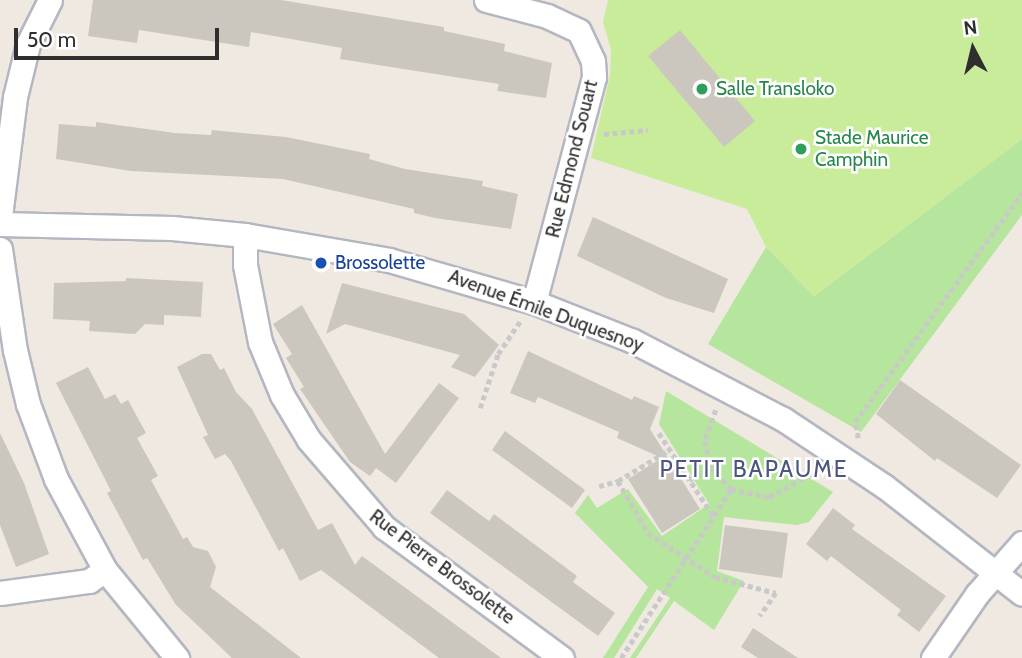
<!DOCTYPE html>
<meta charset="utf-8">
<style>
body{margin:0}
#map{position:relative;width:1022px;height:658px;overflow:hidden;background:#efe9e1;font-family:Cabin,sans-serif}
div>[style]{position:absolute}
.green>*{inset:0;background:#b6e59e}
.pitch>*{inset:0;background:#c9ec9a}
.building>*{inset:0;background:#cbc7bf}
.path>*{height:4.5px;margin-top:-2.25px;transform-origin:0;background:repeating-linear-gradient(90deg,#c9c9c9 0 5px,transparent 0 8.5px)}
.roads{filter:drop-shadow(2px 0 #b4b7c1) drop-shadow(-2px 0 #b4b7c1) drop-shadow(0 2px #b4b7c1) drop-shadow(0 -2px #b4b7c1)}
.street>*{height:23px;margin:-11.5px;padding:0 11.5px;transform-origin:11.5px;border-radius:11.5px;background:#fff}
.dots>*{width:19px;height:19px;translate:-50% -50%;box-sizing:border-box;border:4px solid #fff;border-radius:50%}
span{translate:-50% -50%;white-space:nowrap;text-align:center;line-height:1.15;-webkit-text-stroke:5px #fff;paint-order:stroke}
.leisure-label{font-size:19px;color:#27864d}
.left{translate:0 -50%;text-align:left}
.street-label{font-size:19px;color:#2e2e2e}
.transit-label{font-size:19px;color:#164399}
.quarter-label{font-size:23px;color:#4d5680;letter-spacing:2px}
.north{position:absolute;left:938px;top:14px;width:70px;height:70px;-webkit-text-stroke:5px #fff;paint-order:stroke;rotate:353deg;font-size:19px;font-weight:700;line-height:28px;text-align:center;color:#2e2e2e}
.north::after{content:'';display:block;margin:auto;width:24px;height:32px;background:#2e2e2e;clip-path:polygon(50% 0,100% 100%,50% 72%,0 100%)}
.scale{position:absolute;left:14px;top:28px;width:205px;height:32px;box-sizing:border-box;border:4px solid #2e2e2e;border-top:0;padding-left:9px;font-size:21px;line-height:24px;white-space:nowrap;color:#2e2e2e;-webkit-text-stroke:5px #fff;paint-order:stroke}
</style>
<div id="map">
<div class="green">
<div style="clip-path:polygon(1022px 139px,1022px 215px,861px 432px,708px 344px,766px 247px,814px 296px)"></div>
<div style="clip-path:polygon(666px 391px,833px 492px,809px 522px,797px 525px,724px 517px,717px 571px,744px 581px,714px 630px,674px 601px,636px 658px,630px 658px,670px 598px,657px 589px,614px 658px,603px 658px,648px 587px,575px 513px,588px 495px,597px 508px,628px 489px,662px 536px,709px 504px,659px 424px)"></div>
</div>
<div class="pitch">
<div style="clip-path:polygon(608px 0,1022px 0,1022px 139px,814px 296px,766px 247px,747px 209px,591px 158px,610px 75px,611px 50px,603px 22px)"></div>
</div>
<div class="building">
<div style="clip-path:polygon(93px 0,281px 0,444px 27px,444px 31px,505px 44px,504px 51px,552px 63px,546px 98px,497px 91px,499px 84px,340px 59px,342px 48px,251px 32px,249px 47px,139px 30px,137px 43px,88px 36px)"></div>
<div style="clip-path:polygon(680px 30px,755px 121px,724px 147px,648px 56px)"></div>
<div style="clip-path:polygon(96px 122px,175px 133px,211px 135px,212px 130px,286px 137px,370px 154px,369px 159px,405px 169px,483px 181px,482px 186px,518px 194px,511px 229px,435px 218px,414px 213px,414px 209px,283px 179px,131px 171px,56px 159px,59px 124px,96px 127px)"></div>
<div style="clip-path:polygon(593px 217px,728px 279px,714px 313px,666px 298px,577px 256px)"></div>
<div style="clip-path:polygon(126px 278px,203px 282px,201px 317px,164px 315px,164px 325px,145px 324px,135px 334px,89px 331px,90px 321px,53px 319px,54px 283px,126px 281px)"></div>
<div style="clip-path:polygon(342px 283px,464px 314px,499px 345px,475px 377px,451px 367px,460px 355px,345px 324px,326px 334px)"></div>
<div style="clip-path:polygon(302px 305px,385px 454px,439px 383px,459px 398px,396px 483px,376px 468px,370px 476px,350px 462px,300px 389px,304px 387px,286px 358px,292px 354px,273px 324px)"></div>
<div style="clip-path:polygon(528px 351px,632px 400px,634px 396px,659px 407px,650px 429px,700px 509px,662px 533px,628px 479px,662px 458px,617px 438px,619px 432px,538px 397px,535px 403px,510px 393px)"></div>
<div style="clip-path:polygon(202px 354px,211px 354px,220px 370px,224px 368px,236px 392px,252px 409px,318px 530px,332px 523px,355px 565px,362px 556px,501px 658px,439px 658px,321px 570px,300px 581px,283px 548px,279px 551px,231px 461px,225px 454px,215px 459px,203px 437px,208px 435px,177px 367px)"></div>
<div style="clip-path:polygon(88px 367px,105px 399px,115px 394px,121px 404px,128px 400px,146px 433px,137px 438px,158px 476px,151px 480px,183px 539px,187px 537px,193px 547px,208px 551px,216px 567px,210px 587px,301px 658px,232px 658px,176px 605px,147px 558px,143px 560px,107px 493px,111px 491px,56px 383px)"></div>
<div style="clip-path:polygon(900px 380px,1021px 465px,997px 498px,937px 458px,935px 461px,876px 414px)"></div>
<div style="clip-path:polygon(505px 431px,585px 490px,572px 508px,492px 450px)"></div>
<div style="clip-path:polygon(0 433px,24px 483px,49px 554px,16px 567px,0 525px)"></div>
<div style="clip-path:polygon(447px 490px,489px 521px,494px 514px,577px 576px,573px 582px,615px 613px,598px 636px,430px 513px)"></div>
<div style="clip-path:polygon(833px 508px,855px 525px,852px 529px,946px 596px,919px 632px,897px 615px,901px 610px,831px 556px,827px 561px,806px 544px)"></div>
<div style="clip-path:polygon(725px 525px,788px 533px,782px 578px,719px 569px)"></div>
<div style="clip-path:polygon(753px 628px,798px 658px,758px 658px,741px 647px)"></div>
</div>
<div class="path">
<div style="left:604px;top:134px;width:44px;rotate:-5.2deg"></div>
<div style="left:480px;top:408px;width:57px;rotate:-71.6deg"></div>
<div style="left:498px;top:354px;width:40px;rotate:-56deg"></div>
<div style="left:716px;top:410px;width:33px;rotate:110deg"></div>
<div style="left:705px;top:441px;width:27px;rotate:77deg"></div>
<div style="left:711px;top:467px;width:30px;rotate:48deg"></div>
<div style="left:731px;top:489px;width:39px;rotate:12deg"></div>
<div style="left:769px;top:497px;width:51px;rotate:-29.1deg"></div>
<div style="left:659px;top:433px;width:100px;rotate:56.8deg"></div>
<div style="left:858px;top:438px;width:16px;rotate:-101deg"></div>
<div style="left:855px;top:422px;width:283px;rotate:-53.9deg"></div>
<div style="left:689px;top:480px;width:26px;rotate:-31deg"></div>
<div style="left:618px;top:481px;width:60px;rotate:-31.3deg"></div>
<div style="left:599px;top:486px;width:20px;rotate:-15deg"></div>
<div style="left:618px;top:481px;width:60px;rotate:60deg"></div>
<div style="left:648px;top:533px;width:80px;rotate:33.3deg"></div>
<div style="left:715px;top:577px;width:63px;rotate:14.7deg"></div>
<div style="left:776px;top:593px;width:28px;rotate:125deg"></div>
<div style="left:621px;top:658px;width:202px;rotate:-56.9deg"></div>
</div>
<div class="roads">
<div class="street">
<div style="left:486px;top:0;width:63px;rotate:14.7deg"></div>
<div style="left:547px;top:16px;width:35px;rotate:25deg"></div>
<div style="left:579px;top:31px;width:33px;rotate:65deg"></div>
<div style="left:593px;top:61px;width:16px;rotate:86deg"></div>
<div style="left:594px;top:77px;width:233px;rotate:104.9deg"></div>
<div style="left:0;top:216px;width:120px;rotate:-82.8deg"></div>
<div style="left:15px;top:97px;width:55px;rotate:-76.2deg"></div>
<div style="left:28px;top:44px;width:49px;rotate:-63.4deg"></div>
<div style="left:0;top:224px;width:172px;rotate:1.3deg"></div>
<div style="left:172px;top:228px;width:73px;rotate:5.5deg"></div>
<div style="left:245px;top:235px;width:146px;rotate:9.8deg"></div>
<div style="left:389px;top:260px;width:151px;rotate:16.2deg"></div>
<div style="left:534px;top:302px;width:106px;rotate:21.5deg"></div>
<div style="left:633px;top:341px;width:169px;rotate:27.5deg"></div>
<div style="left:783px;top:419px;width:121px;rotate:33.6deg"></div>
<div style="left:884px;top:486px;width:175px;rotate:38deg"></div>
<div style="left:245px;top:235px;width:30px;rotate:90deg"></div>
<div style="left:245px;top:265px;width:78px;rotate:79deg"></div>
<div style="left:260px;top:342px;width:57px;rotate:67.5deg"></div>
<div style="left:282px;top:395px;width:52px;rotate:59deg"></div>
<div style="left:309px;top:440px;width:115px;rotate:49.2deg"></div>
<div style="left:384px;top:527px;width:221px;rotate:36.4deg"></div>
<div style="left:0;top:249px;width:102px;rotate:81.6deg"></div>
<div style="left:15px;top:350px;width:56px;rotate:76.5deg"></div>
<div style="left:28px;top:404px;width:80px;rotate:69.5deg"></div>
<div style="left:56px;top:479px;width:103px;rotate:61.7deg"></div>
<div style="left:105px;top:570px;width:114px;rotate:50.7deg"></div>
<div style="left:0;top:593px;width:90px;rotate:-7.7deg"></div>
<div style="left:89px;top:581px;width:19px;rotate:-35deg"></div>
<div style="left:933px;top:658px;width:78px;rotate:-55.5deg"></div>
<div style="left:977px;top:594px;width:68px;rotate:-48.6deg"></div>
</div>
</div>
<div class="dots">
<div style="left:702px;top:89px;background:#2e9e5b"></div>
<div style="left:801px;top:149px;background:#2e9e5b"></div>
<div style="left:321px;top:263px;background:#1a4fb4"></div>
</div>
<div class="leisure-label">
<span class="left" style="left:716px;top:89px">Salle Transloko</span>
<span class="left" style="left:815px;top:149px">Stade Maurice<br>Camphin</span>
</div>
<div class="street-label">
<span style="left:572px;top:159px;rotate:-76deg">Rue Edmond Souart</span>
<span style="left:546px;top:311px;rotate:20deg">Avenue Émile Duquesnoy</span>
<span style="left:442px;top:567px;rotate:37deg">Rue Pierre Brossolette</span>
</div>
<div class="transit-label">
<span class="left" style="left:335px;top:263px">Brossolette</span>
</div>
<div class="quarter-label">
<span style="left:754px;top:469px">PETIT BAPAUME</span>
</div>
<div class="north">N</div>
<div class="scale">50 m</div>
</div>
